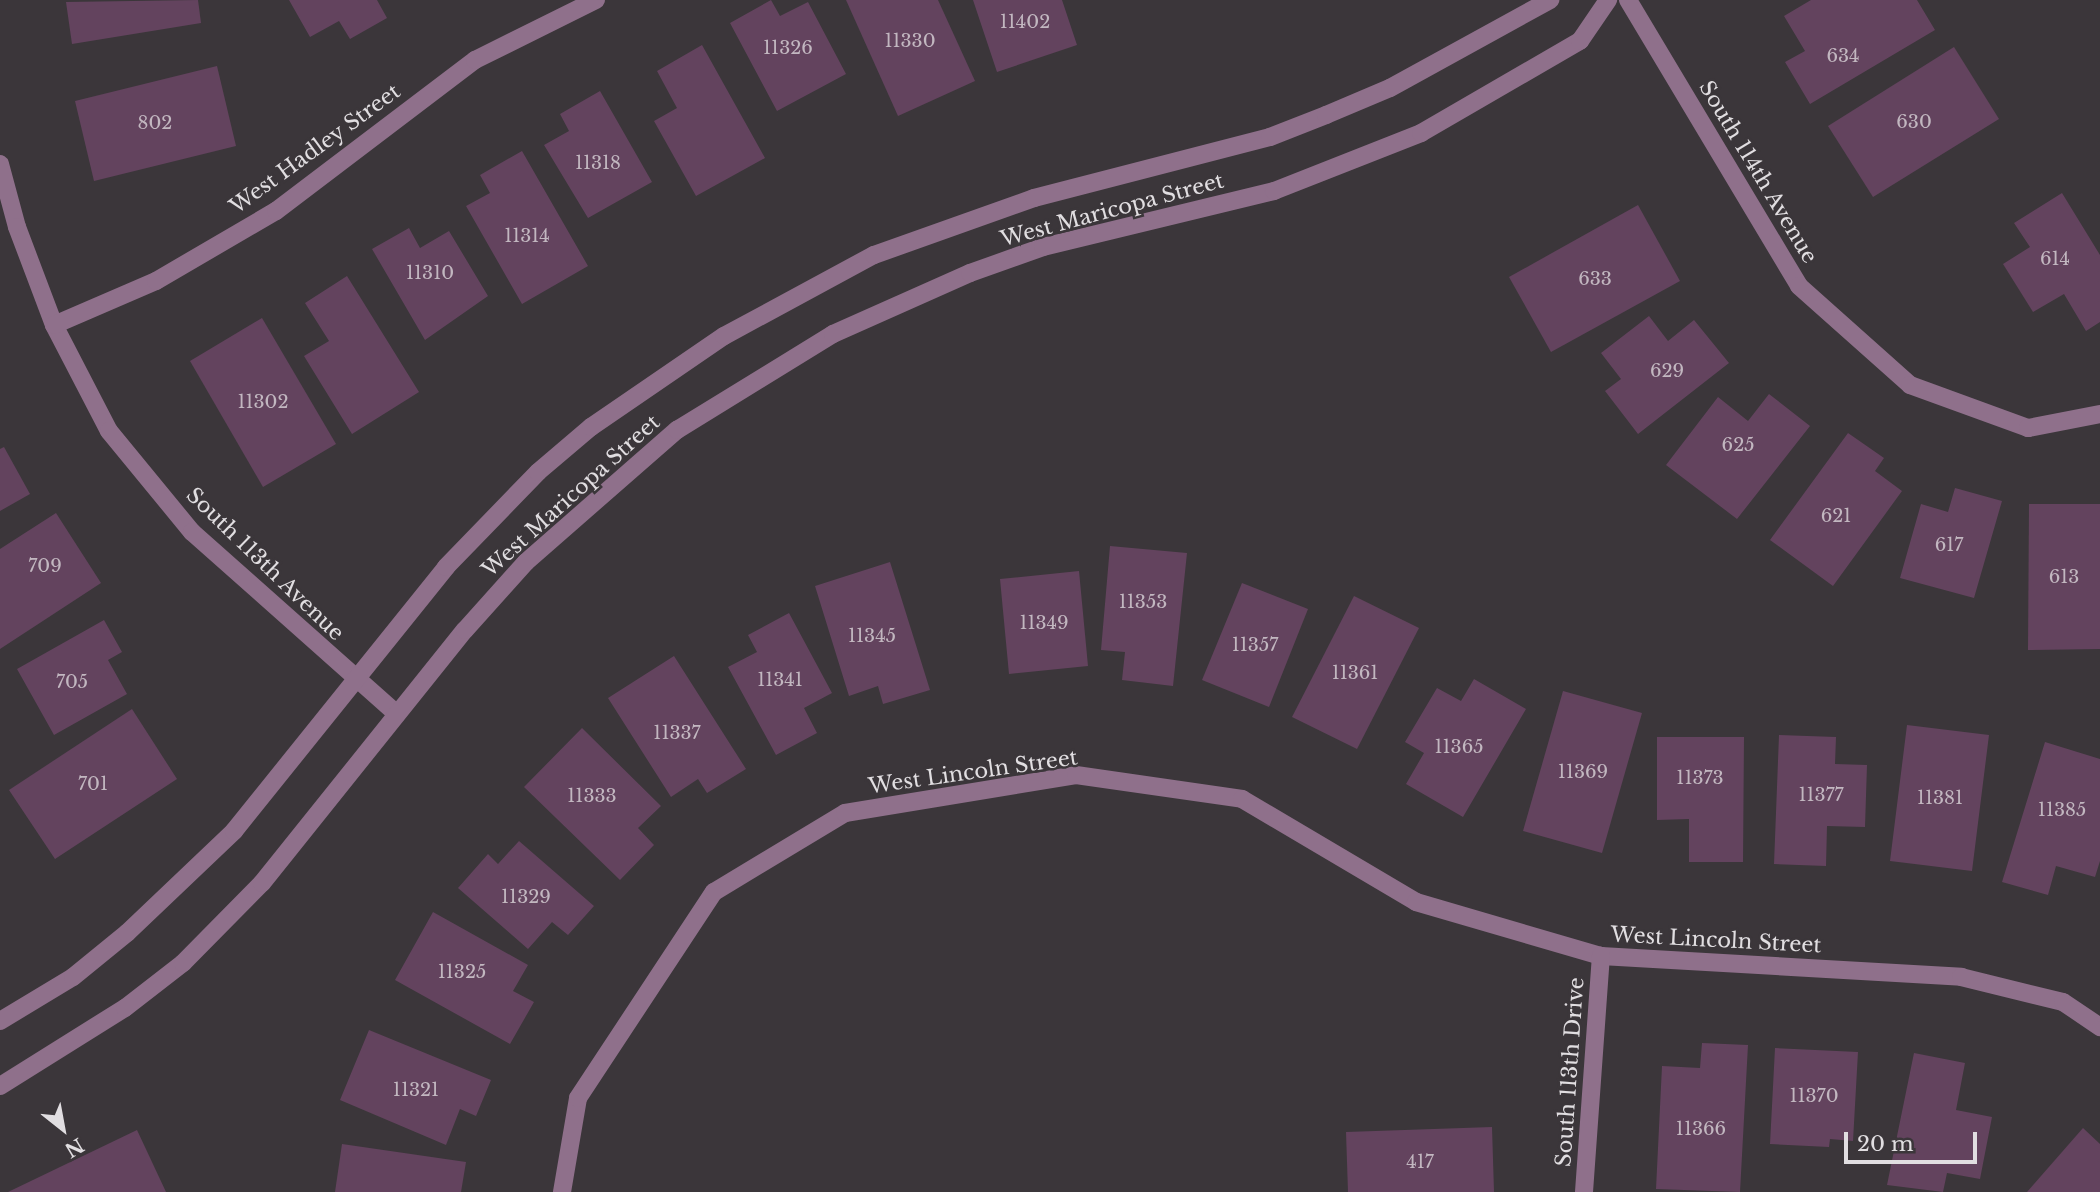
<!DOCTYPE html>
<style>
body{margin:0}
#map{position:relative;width:2100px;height:1192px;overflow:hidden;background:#3b363a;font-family:"Libre Baskerville",serif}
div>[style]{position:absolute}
.building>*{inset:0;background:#63435e}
.minor>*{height:18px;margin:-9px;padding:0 9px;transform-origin:9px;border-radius:9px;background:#8f708b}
span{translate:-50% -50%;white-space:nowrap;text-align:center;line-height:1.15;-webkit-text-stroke:5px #3b363a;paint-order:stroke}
.number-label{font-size:18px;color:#c2b7c0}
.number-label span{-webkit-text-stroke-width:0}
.street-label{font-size:21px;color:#e1dee1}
.north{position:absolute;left:28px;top:1094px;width:70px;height:70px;-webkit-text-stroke:5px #3b363a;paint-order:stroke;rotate:149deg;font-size:19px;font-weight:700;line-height:28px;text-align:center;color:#e1dee1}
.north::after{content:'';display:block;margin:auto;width:24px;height:32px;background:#e1dee1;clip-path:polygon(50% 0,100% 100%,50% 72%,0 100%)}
.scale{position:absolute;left:1844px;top:1132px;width:133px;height:32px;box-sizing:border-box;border:4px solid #e1dee1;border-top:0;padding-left:9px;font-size:21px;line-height:24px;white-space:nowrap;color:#e1dee1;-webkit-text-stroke:5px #3b363a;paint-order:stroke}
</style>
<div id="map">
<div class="building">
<div style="clip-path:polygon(198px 0,201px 23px,72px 44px,66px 2px)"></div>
<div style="clip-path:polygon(289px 0,377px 0,387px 18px,350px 39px,339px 21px,310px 37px)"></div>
<div style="clip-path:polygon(771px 0,780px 16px,808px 2px,846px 74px,777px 111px,730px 23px)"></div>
<div style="clip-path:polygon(846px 0,938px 0,975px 81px,898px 116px)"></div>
<div style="clip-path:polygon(973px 0,1062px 0,1077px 45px,997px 72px)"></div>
<div style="clip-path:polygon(1811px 0,1917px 0,1935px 30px,1810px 104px,1785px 62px,1805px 51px,1784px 16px)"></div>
<div style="clip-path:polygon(702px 45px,765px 158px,696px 196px,654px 121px,677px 108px,657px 71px)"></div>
<div style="clip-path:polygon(1954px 47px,1999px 119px,1873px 197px,1828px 126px)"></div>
<div style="clip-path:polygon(217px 66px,236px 146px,94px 181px,75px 101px)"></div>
<div style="clip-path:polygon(600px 91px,652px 182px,588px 218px,544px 145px,569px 131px,560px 114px)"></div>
<div style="clip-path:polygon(522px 151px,588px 266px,522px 304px,466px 206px,490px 193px,480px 175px)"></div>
<div style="clip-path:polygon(2062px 193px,2100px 255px,2100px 322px,2086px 331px,2064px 294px,2033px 312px,2003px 264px,2030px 247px,2014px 223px)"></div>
<div style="clip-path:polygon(1638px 205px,1680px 281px,1551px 352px,1509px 277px)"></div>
<div style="clip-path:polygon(409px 228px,420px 248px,449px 231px,488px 296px,425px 340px,372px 249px)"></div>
<div style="clip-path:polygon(347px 276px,419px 392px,352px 434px,304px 356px,329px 341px,305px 303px)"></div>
<div style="clip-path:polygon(1649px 316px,1668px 341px,1694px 320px,1729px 363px,1638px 434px,1605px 391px,1621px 379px,1601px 353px)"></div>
<div style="clip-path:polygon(262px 318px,336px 444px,263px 487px,190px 361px)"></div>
<div style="clip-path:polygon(1769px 394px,1810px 426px,1737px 519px,1666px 465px,1718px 397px,1748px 421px)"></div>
<div style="clip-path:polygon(1848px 433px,1884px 458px,1875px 471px,1902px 491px,1833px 586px,1770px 540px)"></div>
<div style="clip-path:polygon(4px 447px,30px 494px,0 511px,0 449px)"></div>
<div style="clip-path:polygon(1955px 488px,2002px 501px,1974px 598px,1900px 578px,1921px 504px,1948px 512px)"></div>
<div style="clip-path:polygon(2029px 504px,2100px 504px,2100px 649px,2028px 650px)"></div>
<div style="clip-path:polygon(56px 513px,101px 583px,0 649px,0 549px)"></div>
<div style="clip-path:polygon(1110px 546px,1187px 553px,1173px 686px,1122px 680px,1125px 652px,1101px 650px)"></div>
<div style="clip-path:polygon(890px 562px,930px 690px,883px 704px,878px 686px,849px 696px,815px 586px)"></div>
<div style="clip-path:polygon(1079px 571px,1088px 666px,1009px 674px,1000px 579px)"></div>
<div style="clip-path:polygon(1242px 583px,1308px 609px,1269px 707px,1202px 680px)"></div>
<div style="clip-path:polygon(1354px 596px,1419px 628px,1357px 749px,1292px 717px)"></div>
<div style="clip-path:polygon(789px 613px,832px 693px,804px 708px,817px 733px,776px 755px,728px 667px,757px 652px,748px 635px)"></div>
<div style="clip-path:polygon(104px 620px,122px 652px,108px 660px,127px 694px,54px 735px,17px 669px)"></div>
<div style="clip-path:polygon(674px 656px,746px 769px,707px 793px,698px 779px,671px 797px,608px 698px)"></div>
<div style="clip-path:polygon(1474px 679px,1526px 709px,1463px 817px,1406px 784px,1424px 753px,1405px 742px,1437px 688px,1461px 701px)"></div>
<div style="clip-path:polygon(1563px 691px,1642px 713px,1602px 853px,1523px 831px)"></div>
<div style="clip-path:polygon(132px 709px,177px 779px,55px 859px,9px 790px)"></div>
<div style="clip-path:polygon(1907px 725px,1989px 735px,1972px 871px,1890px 861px)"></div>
<div style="clip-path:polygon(582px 728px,661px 806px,638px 828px,654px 845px,620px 880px,524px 787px)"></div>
<div style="clip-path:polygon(1779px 735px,1836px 737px,1835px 764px,1867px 765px,1865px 827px,1827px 826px,1826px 866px,1774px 864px)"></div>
<div style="clip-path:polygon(1657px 737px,1744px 737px,1743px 862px,1689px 862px,1689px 819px,1657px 820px)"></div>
<div style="clip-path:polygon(2045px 742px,2100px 759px,2100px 861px,2095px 877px,2056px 866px,2048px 895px,2002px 882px)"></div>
<div style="clip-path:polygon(519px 841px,594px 906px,568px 935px,552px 922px,528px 949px,458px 888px,488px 854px,498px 864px)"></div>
<div style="clip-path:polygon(433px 912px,528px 965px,513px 991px,534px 1002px,510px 1044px,395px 980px)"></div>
<div style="clip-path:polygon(369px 1030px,491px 1080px,476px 1116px,460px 1109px,446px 1145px,340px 1100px)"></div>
<div style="clip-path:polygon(1702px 1043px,1748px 1045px,1740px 1192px,1656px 1189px,1662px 1066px,1700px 1068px)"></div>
<div style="clip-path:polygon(1775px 1048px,1858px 1052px,1853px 1141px,1830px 1139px,1829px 1147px,1770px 1144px)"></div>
<div style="clip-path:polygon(1914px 1053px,1965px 1063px,1956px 1110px,1992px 1117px,1980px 1179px,1947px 1173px,1943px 1192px,1887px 1185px)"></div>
<div style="clip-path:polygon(1492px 1127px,1494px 1192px,1348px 1192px,1346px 1132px)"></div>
<div style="clip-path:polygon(2083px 1128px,2100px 1144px,2100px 1192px,2027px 1192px)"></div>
<div style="clip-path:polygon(137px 1130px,166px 1192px,8px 1192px)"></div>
<div style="clip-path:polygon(342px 1144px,466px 1162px,461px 1192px,335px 1192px)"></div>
</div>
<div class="minor">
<div style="left:1628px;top:0;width:333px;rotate:59.1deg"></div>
<div style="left:1799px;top:286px;width:149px;rotate:41.7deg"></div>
<div style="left:1910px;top:385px;width:126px;rotate:20deg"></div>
<div style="left:2028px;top:428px;width:73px;rotate:-11deg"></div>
<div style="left:0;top:164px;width:65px;rotate:74.9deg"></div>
<div style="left:17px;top:227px;width:105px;rotate:69.3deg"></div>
<div style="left:54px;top:325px;width:119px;rotate:62.6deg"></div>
<div style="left:109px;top:431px;width:131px;rotate:50.6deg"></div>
<div style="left:192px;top:532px;width:274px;rotate:41.6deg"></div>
<div style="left:54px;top:325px;width:111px;rotate:-23.3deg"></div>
<div style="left:156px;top:281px;width:139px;rotate:-30.3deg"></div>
<div style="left:276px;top:211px;width:250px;rotate:-37.2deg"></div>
<div style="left:475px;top:60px;width:135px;rotate:-26.4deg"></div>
<div style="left:0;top:1021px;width:85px;rotate:-31.1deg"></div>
<div style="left:73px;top:977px;width:70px;rotate:-39.2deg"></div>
<div style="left:127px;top:933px;width:148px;rotate:-43.6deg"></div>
<div style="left:234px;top:831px;width:339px;rotate:-51.2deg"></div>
<div style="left:446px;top:567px;width:132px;rotate:-45.9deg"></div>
<div style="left:538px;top:472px;width:70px;rotate:-40.3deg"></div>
<div style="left:591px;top:427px;width:161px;rotate:-34.4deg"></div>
<div style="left:724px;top:336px;width:170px;rotate:-28.4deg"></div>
<div style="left:874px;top:255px;width:170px;rotate:-19.6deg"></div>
<div style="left:1034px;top:198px;width:244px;rotate:-14.5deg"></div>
<div style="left:1270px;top:137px;width:60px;rotate:-21.4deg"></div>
<div style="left:1326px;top:115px;width:69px;rotate:-22.9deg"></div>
<div style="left:1390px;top:88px;width:183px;rotate:-28.8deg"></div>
<div style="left:0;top:1086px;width:147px;rotate:-32deg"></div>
<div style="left:125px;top:1008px;width:73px;rotate:-37.8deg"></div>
<div style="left:183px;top:963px;width:112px;rotate:-45.4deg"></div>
<div style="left:262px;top:883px;width:324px;rotate:-51.3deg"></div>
<div style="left:465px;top:630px;width:91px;rotate:-48.1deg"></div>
<div style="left:526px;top:562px;width:201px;rotate:-41.2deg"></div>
<div style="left:677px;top:430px;width:183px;rotate:-31.6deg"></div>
<div style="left:833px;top:334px;width:150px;rotate:-24deg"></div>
<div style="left:970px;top:273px;width:77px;rotate:-19.6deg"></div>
<div style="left:1043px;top:247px;width:238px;rotate:-13.6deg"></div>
<div style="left:1274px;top:191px;width:158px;rotate:-21.5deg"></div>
<div style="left:1421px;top:133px;width:184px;rotate:-30.1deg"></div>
<div style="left:1580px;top:41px;width:50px;rotate:-55.7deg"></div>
<div style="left:562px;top:1192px;width:95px;rotate:-80.3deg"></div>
<div style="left:578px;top:1098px;width:247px;rotate:-56.6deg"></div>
<div style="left:714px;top:892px;width:153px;rotate:-31.1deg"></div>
<div style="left:845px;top:813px;width:234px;rotate:-9.3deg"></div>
<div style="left:1076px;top:775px;width:168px;rotate:8.2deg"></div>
<div style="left:1242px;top:799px;width:202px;rotate:30.6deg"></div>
<div style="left:1416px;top:902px;width:193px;rotate:16.3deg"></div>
<div style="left:1601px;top:956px;width:361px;rotate:3.3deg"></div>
<div style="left:1961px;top:977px;width:105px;rotate:13.8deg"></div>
<div style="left:2063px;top:1002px;width:45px;rotate:34deg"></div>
<div style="left:1584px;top:1192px;width:237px;rotate:-85.9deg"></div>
</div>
<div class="number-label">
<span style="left:1025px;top:22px">11402</span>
<span style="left:910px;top:41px">11330</span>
<span style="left:788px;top:48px">11326</span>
<span style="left:1843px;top:56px">634</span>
<span style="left:1914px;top:122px">630</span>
<span style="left:155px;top:123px">802</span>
<span style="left:598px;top:163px">11318</span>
<span style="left:527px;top:236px">11314</span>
<span style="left:2055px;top:259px">614</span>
<span style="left:430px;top:273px">11310</span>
<span style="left:1595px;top:279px">633</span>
<span style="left:1667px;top:371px">629</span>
<span style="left:263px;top:402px">11302</span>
<span style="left:1738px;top:445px">625</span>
<span style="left:1836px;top:516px">621</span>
<span style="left:1949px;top:545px">617</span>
<span style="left:45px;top:566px">709</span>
<span style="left:2064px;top:577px">613</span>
<span style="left:1143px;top:602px">11353</span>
<span style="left:1044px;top:623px">11349</span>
<span style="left:872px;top:636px">11345</span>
<span style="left:1255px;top:645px">11357</span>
<span style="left:1355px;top:673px">11361</span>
<span style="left:780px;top:680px">11341</span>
<span style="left:72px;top:682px">705</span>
<span style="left:677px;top:733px">11337</span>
<span style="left:1459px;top:747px">11365</span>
<span style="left:1583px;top:772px">11369</span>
<span style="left:1700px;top:778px">11373</span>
<span style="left:93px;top:784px">701</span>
<span style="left:1821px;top:795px">11377</span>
<span style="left:592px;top:796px">11333</span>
<span style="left:1940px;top:798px">11381</span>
<span style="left:2062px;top:810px">11385</span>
<span style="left:526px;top:897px">11329</span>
<span style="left:462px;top:972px">11325</span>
<span style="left:416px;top:1090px">11321</span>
<span style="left:1814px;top:1096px">11370</span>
<span style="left:1701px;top:1129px">11366</span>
<span style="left:1420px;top:1162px">417</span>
</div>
<div class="street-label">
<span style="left:315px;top:149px;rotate:-36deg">West Hadley Street</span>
<span style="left:1758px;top:172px;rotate:59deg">South 114th Avenue</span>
<span style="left:1112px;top:210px;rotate:-15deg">West Maricopa Street</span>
<span style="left:571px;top:496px;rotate:-42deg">West Maricopa Street</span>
<span style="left:265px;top:564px;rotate:44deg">South 113th Avenue</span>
<span style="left:973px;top:772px;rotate:-8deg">West Lincoln Street</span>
<span style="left:1716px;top:940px;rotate:3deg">West Lincoln Street</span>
<span style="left:1570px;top:1072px;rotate:-86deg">South 113th Drive</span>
</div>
<div class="north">N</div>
<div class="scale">20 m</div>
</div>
